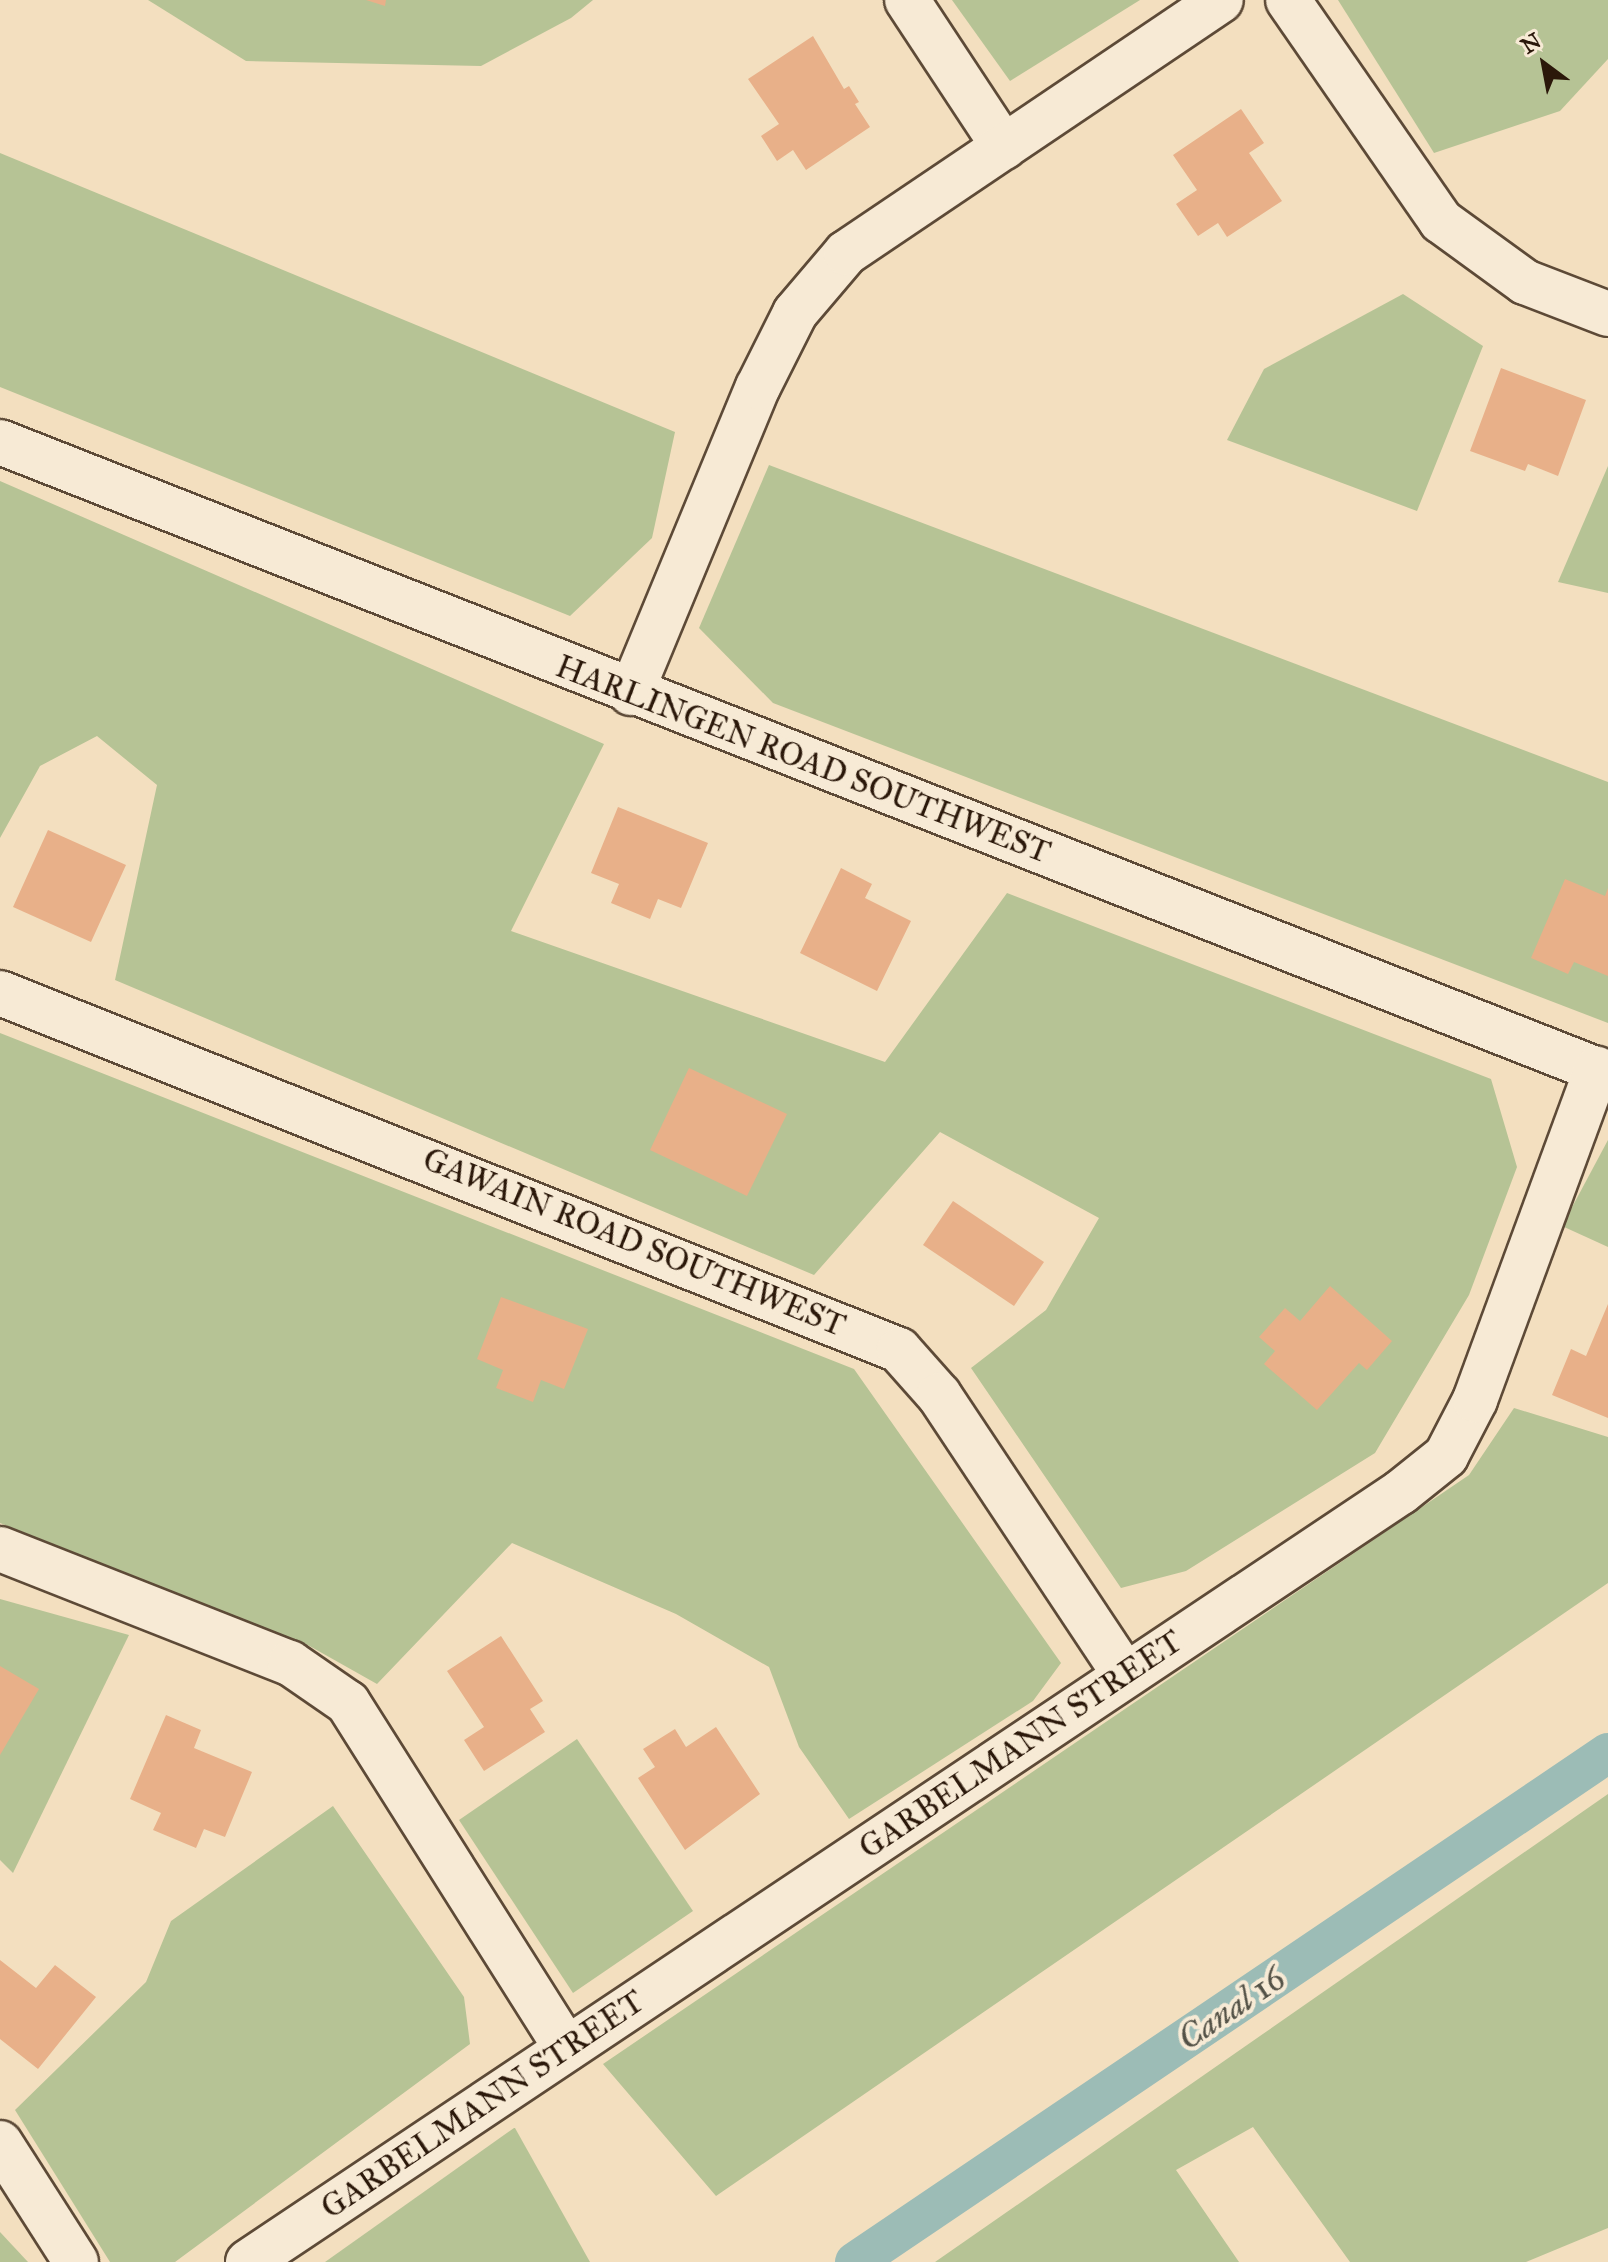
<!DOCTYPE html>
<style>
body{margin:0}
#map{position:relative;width:1608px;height:2262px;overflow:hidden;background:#f3dfbf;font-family:"IM FELL Great Primer",serif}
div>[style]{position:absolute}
.green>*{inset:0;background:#b6c395}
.canal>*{height:40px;margin:-20px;padding:0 20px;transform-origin:20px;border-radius:20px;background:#9cbcb6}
.building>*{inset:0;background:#e8b089}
.roads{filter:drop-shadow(2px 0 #5d4a37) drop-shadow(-2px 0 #5d4a37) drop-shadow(0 2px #5d4a37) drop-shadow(0 -2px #5d4a37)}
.minor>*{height:44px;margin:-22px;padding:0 22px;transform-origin:22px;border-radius:22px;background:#f7ead5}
span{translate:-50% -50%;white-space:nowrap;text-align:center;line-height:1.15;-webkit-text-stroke:8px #f7ead5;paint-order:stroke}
.street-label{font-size:32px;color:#2b180a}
.water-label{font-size:34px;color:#535146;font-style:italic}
.north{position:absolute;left:1504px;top:24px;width:80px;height:80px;-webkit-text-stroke:6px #f7ead5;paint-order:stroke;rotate:328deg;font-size:22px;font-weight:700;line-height:32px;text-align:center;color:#2b180a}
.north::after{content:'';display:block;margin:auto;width:28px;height:36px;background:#2b180a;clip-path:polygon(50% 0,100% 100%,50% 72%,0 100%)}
</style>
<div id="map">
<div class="green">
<div style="clip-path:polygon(148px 0,593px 0,571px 18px,481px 66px,246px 61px)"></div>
<div style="clip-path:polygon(952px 0,1140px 0,1010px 81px)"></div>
<div style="clip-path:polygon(1338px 0,1608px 0,1608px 59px,1560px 111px,1434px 153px)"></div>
<div style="clip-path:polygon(0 153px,675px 432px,652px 538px,570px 616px,0 387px)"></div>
<div style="clip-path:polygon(1403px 294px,1483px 346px,1417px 511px,1227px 440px,1264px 369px)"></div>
<div style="clip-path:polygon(769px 465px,1608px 782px,1608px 1023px,773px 703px,699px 628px)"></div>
<div style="clip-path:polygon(1608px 466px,1608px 593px,1558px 582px)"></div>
<div style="clip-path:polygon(0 481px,604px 744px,511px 931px,885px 1062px,1007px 893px,1491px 1079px,1517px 1167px,1469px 1295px,1375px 1453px,1186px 1571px,1121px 1588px,971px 1368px,1046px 1310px,1099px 1218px,940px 1132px,814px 1275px,115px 980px,157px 785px,97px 736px,40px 766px,0 838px)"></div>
<div style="clip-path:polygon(0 1033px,854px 1369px,1061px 1663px,1033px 1701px,849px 1819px,799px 1747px,769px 1667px,676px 1614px,512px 1543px,377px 1684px,306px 1644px,0 1523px)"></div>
<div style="clip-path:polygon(1608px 1140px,1608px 1247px,1562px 1226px)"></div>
<div style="clip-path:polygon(1514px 1408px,1608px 1437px,1608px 1583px,716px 2196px,603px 2064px,1469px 1475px)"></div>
<div style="clip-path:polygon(0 1599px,129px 1635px,13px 1873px,0 1860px)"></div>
<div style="clip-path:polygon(577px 1739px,693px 1911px,573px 1993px,459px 1820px)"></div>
<div style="clip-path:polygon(1608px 1794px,1608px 2228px,1526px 2262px,1350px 2262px,1253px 2127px,1176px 2170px,1239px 2262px,935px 2262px)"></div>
<div style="clip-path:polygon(333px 1806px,464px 1997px,470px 2044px,175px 2262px,110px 2262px,15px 2110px,146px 1982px,171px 1921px)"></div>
<div style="clip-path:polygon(515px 2128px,590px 2262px,325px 2262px,514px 2128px)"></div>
<div style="clip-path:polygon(0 2232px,28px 2262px,0 2262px)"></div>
</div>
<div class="canal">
<div style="left:855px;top:2262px;width:909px;rotate:-34.06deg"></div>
</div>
<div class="building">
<div style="clip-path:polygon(366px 0,386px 0,385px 6px)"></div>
<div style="clip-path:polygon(813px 36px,844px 89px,849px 86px,859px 102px,855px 104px,870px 127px,806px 170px,793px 150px,777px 161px,761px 136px,779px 124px,748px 79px)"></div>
<div style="clip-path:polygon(1241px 109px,1264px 143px,1249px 153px,1282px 201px,1227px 237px,1218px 223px,1198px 236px,1176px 204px,1197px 190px,1173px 155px)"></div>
<div style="clip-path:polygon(1501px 368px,1586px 400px,1558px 476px,1528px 464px,1525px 471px,1470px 451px)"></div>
<div style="clip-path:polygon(618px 807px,708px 843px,681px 908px,658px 899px,650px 919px,611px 903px,619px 884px,591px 873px)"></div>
<div style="clip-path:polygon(48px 830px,126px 865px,91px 942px,13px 907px)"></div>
<div style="clip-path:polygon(841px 868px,872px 884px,865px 898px,911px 921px,877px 991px,800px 953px)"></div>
<div style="clip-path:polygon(1565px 879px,1605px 896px,1608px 888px,1608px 976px,1574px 962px,1568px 974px,1531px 958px)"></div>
<div style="clip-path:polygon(689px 1068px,787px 1114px,747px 1196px,650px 1150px)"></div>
<div style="clip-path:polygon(953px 1201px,1044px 1262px,1014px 1306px,923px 1245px)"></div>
<div style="clip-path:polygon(1330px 1286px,1392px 1341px,1367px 1370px,1359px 1363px,1317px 1410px,1264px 1364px,1275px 1351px,1259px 1337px,1285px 1308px,1300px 1321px)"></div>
<div style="clip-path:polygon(501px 1297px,588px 1329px,564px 1389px,541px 1380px,533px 1402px,496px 1388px,503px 1370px,477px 1359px)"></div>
<div style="clip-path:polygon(1608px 1304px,1608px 1418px,1552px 1395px,1571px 1349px,1586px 1356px)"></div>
<div style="clip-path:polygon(501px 1636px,543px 1701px,530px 1709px,545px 1732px,484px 1771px,464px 1740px,484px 1727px,447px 1671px)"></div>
<div style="clip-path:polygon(0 1666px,39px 1689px,0 1755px)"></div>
<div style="clip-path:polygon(166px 1715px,201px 1730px,194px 1748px,252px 1772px,225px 1837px,204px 1829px,196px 1848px,153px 1830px,161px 1813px,130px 1799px)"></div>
<div style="clip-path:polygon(716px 1727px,760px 1794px,685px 1850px,638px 1778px,655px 1767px,643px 1749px,675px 1729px,686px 1747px)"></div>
<div style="clip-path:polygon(0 1960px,36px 1988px,55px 1965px,96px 1997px,38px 2069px,0 2039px)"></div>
</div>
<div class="roads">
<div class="minor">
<div style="left:907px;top:0;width:176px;rotate:56.6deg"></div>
<div style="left:1288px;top:0;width:269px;rotate:55.3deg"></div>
<div style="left:1441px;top:221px;width:104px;rotate:36deg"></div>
<div style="left:1525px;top:282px;width:89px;rotate:21.1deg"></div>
<div style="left:0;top:442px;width:1728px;rotate:21.46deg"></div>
<div style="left:631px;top:693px;width:331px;rotate:-67.5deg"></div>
<div style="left:758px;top:387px;width:83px;rotate:-63.4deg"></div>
<div style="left:795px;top:313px;width:79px;rotate:-49.6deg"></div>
<div style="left:846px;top:253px;width:452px;rotate:-34deg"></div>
<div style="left:0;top:993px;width:967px;rotate:21.66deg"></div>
<div style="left:899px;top:1350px;width:60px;rotate:48.4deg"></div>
<div style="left:939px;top:1395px;width:336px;rotate:56.4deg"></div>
<div style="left:0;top:1549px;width:312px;rotate:21.5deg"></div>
<div style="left:290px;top:1663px;width:70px;rotate:34.6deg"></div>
<div style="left:348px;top:1703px;width:409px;rotate:57.7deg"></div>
<div style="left:0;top:2143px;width:141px;rotate:57.4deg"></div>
<div style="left:248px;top:2262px;width:1386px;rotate:-33.74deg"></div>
<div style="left:1401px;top:1492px;width:58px;rotate:-38.7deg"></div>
<div style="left:1446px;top:1456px;width:63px;rotate:-62.6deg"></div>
<div style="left:1475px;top:1400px;width:353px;rotate:-69.8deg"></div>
</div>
</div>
<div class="street-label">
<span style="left:803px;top:760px;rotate:21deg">HARLINGEN ROAD SOUTHWEST</span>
<span style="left:634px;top:1243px;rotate:22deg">GAWAIN ROAD SOUTHWEST</span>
<span style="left:1021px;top:1745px;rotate:-34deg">GARBELMANN STREET</span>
<span style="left:483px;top:2105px;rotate:-34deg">GARBELMANN STREET</span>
</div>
<div class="water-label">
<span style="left:1231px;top:2008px;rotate:-34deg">Canal 16</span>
</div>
<div class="north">N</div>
</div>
